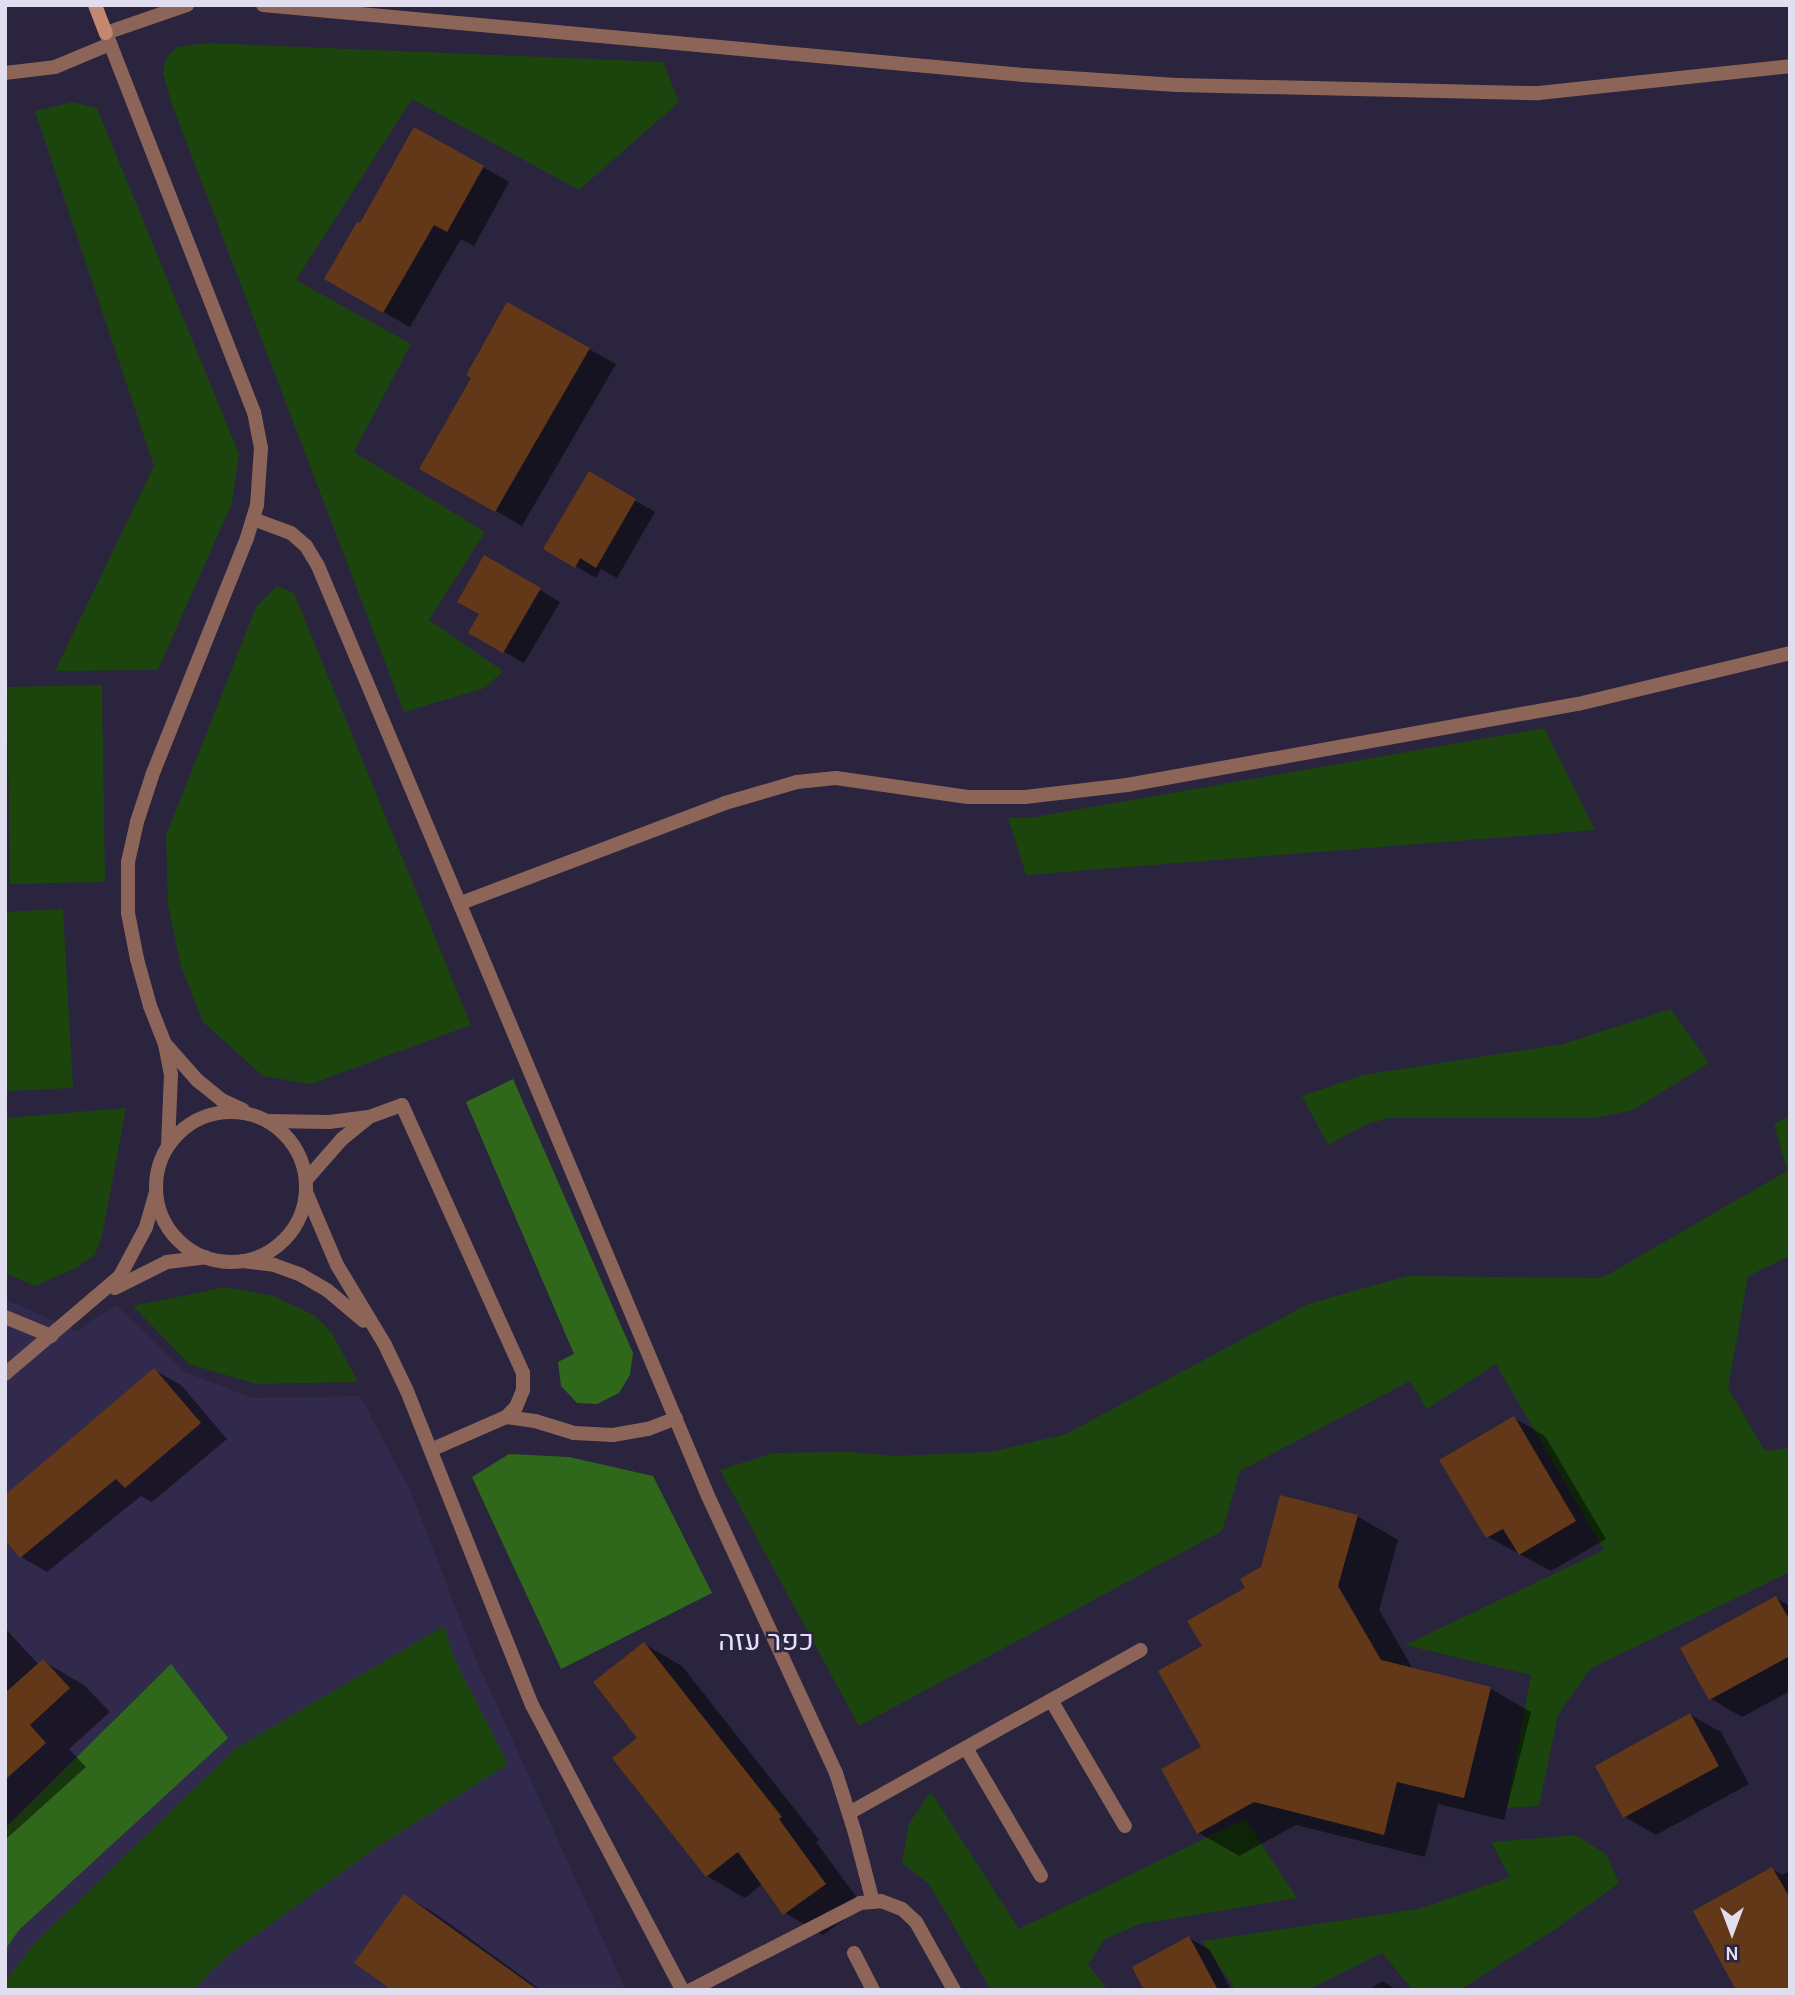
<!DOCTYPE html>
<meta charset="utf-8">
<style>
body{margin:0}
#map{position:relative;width:1795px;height:1995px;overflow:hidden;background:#2a243f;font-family:Karla,Heebo,sans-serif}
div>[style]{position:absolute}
.built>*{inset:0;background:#322a4c}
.green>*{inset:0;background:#1c450e}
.forest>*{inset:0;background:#2f671b}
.shadow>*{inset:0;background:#0007}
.building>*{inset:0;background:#623819}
.service>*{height:14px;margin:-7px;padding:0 7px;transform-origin:7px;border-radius:7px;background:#8d6558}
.minor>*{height:14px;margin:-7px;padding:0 7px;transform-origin:7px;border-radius:7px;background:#8d6558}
.tertiary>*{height:14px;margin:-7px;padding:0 7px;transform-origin:7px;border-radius:7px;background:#8d6558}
.tertiary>.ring{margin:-7px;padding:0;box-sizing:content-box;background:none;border:14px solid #8d6558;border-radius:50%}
.secondary>*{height:14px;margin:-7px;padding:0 7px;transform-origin:7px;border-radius:7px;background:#c68771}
span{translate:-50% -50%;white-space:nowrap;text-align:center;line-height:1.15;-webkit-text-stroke:5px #2a243f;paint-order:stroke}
.quarter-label{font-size:28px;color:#e4dffc}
.frame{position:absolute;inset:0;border:7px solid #e1def0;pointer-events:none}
.north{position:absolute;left:1697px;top:1897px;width:70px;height:70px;-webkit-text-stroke:5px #2a243f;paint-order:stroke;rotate:180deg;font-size:19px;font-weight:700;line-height:28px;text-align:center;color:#e1def0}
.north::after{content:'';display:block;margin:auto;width:24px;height:32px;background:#e1def0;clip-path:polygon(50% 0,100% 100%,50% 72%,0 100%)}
</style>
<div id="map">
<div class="built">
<div style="clip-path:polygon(5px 1299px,77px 1331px,116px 1305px,185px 1372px,252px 1398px,360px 1396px,411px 1492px,474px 1655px,626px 1990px,5px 1990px)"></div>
</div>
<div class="green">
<div style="clip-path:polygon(207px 43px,663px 62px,679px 102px,579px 190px,412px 99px,296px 280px,411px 344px,354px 452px,485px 532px,429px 620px,503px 671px,485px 688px,404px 712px,171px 102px,163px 73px,166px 58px,177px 47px)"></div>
<div style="clip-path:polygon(73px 102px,97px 108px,239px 454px,232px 503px,158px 670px,55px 671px,154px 466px,35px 111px)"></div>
<div style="clip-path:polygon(277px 586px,294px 593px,471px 1025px,311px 1084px,263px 1076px,203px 1022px,181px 966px,168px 905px,166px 836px,256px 607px)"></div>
<div style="clip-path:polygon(102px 685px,105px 882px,10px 884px,7px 687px)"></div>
<div style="clip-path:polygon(1544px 728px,1595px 830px,1026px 875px,1008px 818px,1029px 818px)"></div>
<div style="clip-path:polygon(63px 909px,73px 1088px,5px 1091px,5px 912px)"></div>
<div style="clip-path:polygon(1671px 1009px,1709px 1063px,1633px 1110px,1595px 1118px,1389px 1118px,1367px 1124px,1328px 1145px,1302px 1096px,1363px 1075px,1563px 1044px)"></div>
<div style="clip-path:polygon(126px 1108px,102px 1236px,95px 1255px,76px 1268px,35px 1286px,5px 1273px,5px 1118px)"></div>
<div style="clip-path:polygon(1790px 1115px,1790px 1256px,1748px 1276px,1728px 1388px,1765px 1451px,1790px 1448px,1790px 1572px,1590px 1669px,1558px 1715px,1539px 1806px,1507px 1808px,1531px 1675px,1405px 1645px,1604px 1550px,1496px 1364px,1427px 1409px,1410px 1381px,1240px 1471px,1222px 1531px,859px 1726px,720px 1470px,773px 1453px,852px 1452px,893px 1456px,991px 1452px,1066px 1434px,1308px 1304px,1407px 1276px,1602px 1278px,1787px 1171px,1774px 1124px)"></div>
<div style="clip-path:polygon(225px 1287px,273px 1296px,314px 1315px,332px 1333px,358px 1382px,256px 1384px,189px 1364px,133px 1306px)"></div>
<div style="clip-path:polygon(444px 1626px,455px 1660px,508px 1764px,376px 1848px,227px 1956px,193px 1990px,5px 1990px,5px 1982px,33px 1945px,235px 1749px)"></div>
<div style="clip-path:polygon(931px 1792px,1019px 1929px,1245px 1819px,1297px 1898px,1140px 1924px,1105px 1939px,1088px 1965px,1108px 1990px,991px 1990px,929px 1884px,902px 1863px,909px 1823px)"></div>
<div style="clip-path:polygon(1576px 1835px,1607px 1855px,1619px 1883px,1557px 1928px,1460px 1990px,1413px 1990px,1382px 1953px,1307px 1990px,1236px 1990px,1202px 1941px,1419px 1909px,1510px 1877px,1491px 1842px)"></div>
</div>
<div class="forest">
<div style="clip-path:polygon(513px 1079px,633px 1353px,630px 1375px,619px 1393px,597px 1404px,577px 1403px,561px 1386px,558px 1362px,574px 1354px,466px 1102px)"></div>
<div style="clip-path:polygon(509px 1454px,569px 1457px,653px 1476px,712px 1593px,561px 1669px,472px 1477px)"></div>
<div style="clip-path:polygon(171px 1664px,228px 1738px,19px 1930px,5px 1950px,5px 1828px)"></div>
</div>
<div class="shadow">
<div style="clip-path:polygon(483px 167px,509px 182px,474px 246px,461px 239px,410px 327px,326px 279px,361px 226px)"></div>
<div style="clip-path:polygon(507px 304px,616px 364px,522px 526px,421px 468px,473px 377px)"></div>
<div style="clip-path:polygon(589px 474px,655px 512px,617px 578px,601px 569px,596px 578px,546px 549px)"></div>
<div style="clip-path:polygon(485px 558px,560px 602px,524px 663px,470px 632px,481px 614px)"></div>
<div style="clip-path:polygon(154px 1370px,181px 1385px,227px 1439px,152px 1502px,141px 1496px,47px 1572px,21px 1557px)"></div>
<div style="clip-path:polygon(1514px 1418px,1545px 1436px,1606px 1539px,1551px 1571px,1488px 1537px,1442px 1460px)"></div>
<div style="clip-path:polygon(1357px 1516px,1398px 1540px,1379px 1610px,1413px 1669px,1491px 1689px,1531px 1712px,1504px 1820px,1438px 1804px,1425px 1857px,1296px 1825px,1239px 1856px,1199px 1833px,1204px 1647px,1248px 1589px)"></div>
<div style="clip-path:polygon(1776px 1598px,1790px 1606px,1790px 1691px,1742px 1717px,1711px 1699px,1683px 1649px)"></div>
<div style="clip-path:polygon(5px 1628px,39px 1665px,43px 1661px,84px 1685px,110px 1712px,69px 1749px,86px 1767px,5px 1840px)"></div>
<div style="clip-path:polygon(644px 1644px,682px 1666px,819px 1840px,816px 1842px,863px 1906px,823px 1935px,785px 1913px,763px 1883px,745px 1898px,707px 1876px,640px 1738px)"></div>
<div style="clip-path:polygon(1690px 1715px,1721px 1732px,1749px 1784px,1656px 1835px,1625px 1817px)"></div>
<div style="clip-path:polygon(1772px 1869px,1782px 1875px,1790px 1871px,1790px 1990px)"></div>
<div style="clip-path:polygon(405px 1896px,436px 1914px,541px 1990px,395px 1990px)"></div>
<div style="clip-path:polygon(1189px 1938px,1210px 1950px,1231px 1990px,1146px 1990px)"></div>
<div style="clip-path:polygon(1383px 1981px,1397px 1990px,1368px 1990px)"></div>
</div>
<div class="building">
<div style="clip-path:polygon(414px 127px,484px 166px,447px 232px,434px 225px,383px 313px,324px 279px,357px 222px,360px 223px)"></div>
<div style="clip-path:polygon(507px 302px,590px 348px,495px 512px,419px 469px,471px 378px,466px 375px)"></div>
<div style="clip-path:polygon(589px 471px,636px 499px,596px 568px,580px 558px,575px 568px,543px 549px)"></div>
<div style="clip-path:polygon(484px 555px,541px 588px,503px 653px,468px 633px,479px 614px,457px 602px)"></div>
<div style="clip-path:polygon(154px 1368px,201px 1423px,125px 1488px,116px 1479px,20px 1558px,5px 1540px,5px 1495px)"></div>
<div style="clip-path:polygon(1514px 1416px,1576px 1521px,1519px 1555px,1503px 1529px,1486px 1538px,1439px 1460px)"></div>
<div style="clip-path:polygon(1280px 1495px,1358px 1515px,1338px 1586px,1381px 1660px,1491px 1687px,1464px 1798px,1397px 1782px,1384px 1835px,1254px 1802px,1197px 1834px,1161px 1769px,1201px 1747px,1158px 1671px,1202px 1646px,1187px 1621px,1245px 1588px,1240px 1579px,1261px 1567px)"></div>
<div style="clip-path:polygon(1776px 1596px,1790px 1621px,1790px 1656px,1709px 1700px,1680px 1648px)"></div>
<div style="clip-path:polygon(644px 1642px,782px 1817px,779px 1819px,826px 1884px,783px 1915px,738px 1852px,706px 1877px,612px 1758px,637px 1738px,593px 1682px)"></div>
<div style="clip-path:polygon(43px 1659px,70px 1688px,30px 1725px,46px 1743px,5px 1780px,5px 1693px)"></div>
<div style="clip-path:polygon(1690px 1713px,1719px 1766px,1623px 1818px,1595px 1766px)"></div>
<div style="clip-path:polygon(1772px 1867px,1790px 1898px,1790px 1990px,1736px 1990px,1693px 1911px)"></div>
<div style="clip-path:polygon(404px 1894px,538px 1990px,392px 1990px,354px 1963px)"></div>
<div style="clip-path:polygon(1189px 1936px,1218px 1990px,1144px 1990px,1132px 1967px)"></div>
</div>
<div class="service">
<div style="left:5px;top:73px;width:50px;rotate:-6.8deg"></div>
<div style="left:55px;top:67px;width:60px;rotate:-22.7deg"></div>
<div style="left:267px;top:1121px;width:62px;rotate:0.9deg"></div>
<div style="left:329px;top:1122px;width:40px;rotate:-7.1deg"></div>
<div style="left:369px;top:1117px;width:35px;rotate:-20deg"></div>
<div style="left:402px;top:1105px;width:294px;rotate:65.7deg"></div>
<div style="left:523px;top:1373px;width:17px;rotate:90deg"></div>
<div style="left:523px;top:1390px;width:18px;rotate:112deg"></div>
<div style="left:516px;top:1407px;width:14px;rotate:135deg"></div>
<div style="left:506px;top:1417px;width:82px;rotate:156.3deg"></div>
<div style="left:306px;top:1180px;width:55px;rotate:-48.7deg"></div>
<div style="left:342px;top:1139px;width:33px;rotate:-39deg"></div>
<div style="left:506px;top:1417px;width:29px;rotate:8deg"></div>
<div style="left:535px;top:1421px;width:41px;rotate:17.1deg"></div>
<div style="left:574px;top:1433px;width:39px;rotate:3deg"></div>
<div style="left:613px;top:1435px;width:36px;rotate:-10deg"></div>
<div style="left:648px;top:1429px;width:30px;rotate:-21deg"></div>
<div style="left:1051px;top:1700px;width:146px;rotate:59.6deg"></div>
<div style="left:966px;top:1748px;width:148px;rotate:59.6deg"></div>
<div style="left:849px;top:1813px;width:334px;rotate:-29.2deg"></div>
<div style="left:854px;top:1953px;width:42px;rotate:62.8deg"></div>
</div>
<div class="minor">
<div style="left:263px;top:5px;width:763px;rotate:5.26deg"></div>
<div style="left:1023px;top:75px;width:154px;rotate:3.7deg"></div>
<div style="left:1177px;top:85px;width:362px;rotate:1.3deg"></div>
<div style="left:1539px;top:93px;width:252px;rotate:-6.1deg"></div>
<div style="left:106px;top:33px;width:86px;rotate:-19.1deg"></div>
<div style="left:253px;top:519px;width:40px;rotate:20.2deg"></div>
<div style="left:291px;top:533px;width:20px;rotate:41deg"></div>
<div style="left:306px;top:546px;width:23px;rotate:59deg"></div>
<div style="left:318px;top:566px;width:1008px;rotate:67.25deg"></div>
<div style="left:708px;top:1496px;width:305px;rotate:65.2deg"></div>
<div style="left:836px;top:1773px;width:63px;rotate:72.4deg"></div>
<div style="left:855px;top:1833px;width:71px;rotate:75.4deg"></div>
<div style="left:461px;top:903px;width:282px;rotate:-20.7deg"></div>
<div style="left:725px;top:803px;width:75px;rotate:-16.3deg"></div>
<div style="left:797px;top:782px;width:39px;rotate:-6deg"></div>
<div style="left:836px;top:778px;width:133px;rotate:8.2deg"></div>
<div style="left:968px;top:797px;width:57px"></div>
<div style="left:1025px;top:797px;width:103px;rotate:-6.7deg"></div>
<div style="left:1127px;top:785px;width:458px;rotate:-10.2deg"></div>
<div style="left:1578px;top:704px;width:218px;rotate:-13.5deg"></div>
<div style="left:306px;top:1192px;width:79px;rotate:67deg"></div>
<div style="left:337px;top:1265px;width:93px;rotate:59deg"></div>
<div style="left:385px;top:1345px;width:51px;rotate:64.4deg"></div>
<div style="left:407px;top:1391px;width:338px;rotate:68.3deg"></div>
<div style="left:532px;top:1705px;width:322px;rotate:62.2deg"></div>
<div style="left:243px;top:1261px;width:31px;rotate:7deg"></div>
<div style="left:274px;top:1265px;width:29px;rotate:20deg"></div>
<div style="left:301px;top:1275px;width:30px;rotate:30deg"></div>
<div style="left:327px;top:1290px;width:48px;rotate:40deg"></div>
<div style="left:115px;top:1288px;width:58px;rotate:-26.6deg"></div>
<div style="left:167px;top:1262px;width:39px;rotate:-7deg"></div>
<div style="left:5px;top:1317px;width:50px;rotate:22.4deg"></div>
<div style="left:5px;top:1374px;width:151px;rotate:-40.4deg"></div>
<div style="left:120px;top:1276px;width:55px;rotate:-62deg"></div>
<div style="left:146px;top:1227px;width:36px;rotate:-74deg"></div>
<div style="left:691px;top:1990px;width:190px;rotate:-27.2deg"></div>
<div style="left:860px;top:1903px;width:21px;rotate:-5deg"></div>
<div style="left:881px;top:1901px;width:22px;rotate:21deg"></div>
<div style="left:902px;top:1909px;width:19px;rotate:43deg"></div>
<div style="left:916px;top:1922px;width:78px;rotate:60.8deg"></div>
</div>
<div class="tertiary">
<div style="left:106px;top:33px;width:407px;rotate:68.7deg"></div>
<div style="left:254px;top:412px;width:37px;rotate:79deg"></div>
<div style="left:261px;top:448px;width:57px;rotate:94deg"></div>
<div style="left:257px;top:505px;width:34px;rotate:107deg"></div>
<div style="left:247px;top:538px;width:256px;rotate:111.8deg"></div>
<div style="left:152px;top:776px;width:48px;rotate:108.1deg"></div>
<div style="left:137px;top:822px;width:41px;rotate:102.7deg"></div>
<div style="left:128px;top:862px;width:51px;rotate:90deg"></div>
<div style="left:128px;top:913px;width:47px;rotate:78.9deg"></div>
<div style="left:137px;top:959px;width:49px;rotate:74.5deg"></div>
<div style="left:150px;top:1006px;width:41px;rotate:68.5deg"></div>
<div style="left:165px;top:1044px;width:31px;rotate:79deg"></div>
<div style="left:171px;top:1074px;width:71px;rotate:92.4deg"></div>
<div style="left:166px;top:1045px;width:47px;rotate:48.5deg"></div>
<div style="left:197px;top:1080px;width:32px;rotate:39deg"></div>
<div style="left:222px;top:1100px;width:23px;rotate:25deg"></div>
<div class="ring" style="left:156px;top:1112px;width:136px;height:136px"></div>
</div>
<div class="secondary">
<div style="left:95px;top:5px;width:30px;rotate:69deg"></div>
</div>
<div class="quarter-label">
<span style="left:766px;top:1641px">כפר עזה</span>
</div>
<div class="frame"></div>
<div class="north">N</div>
</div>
